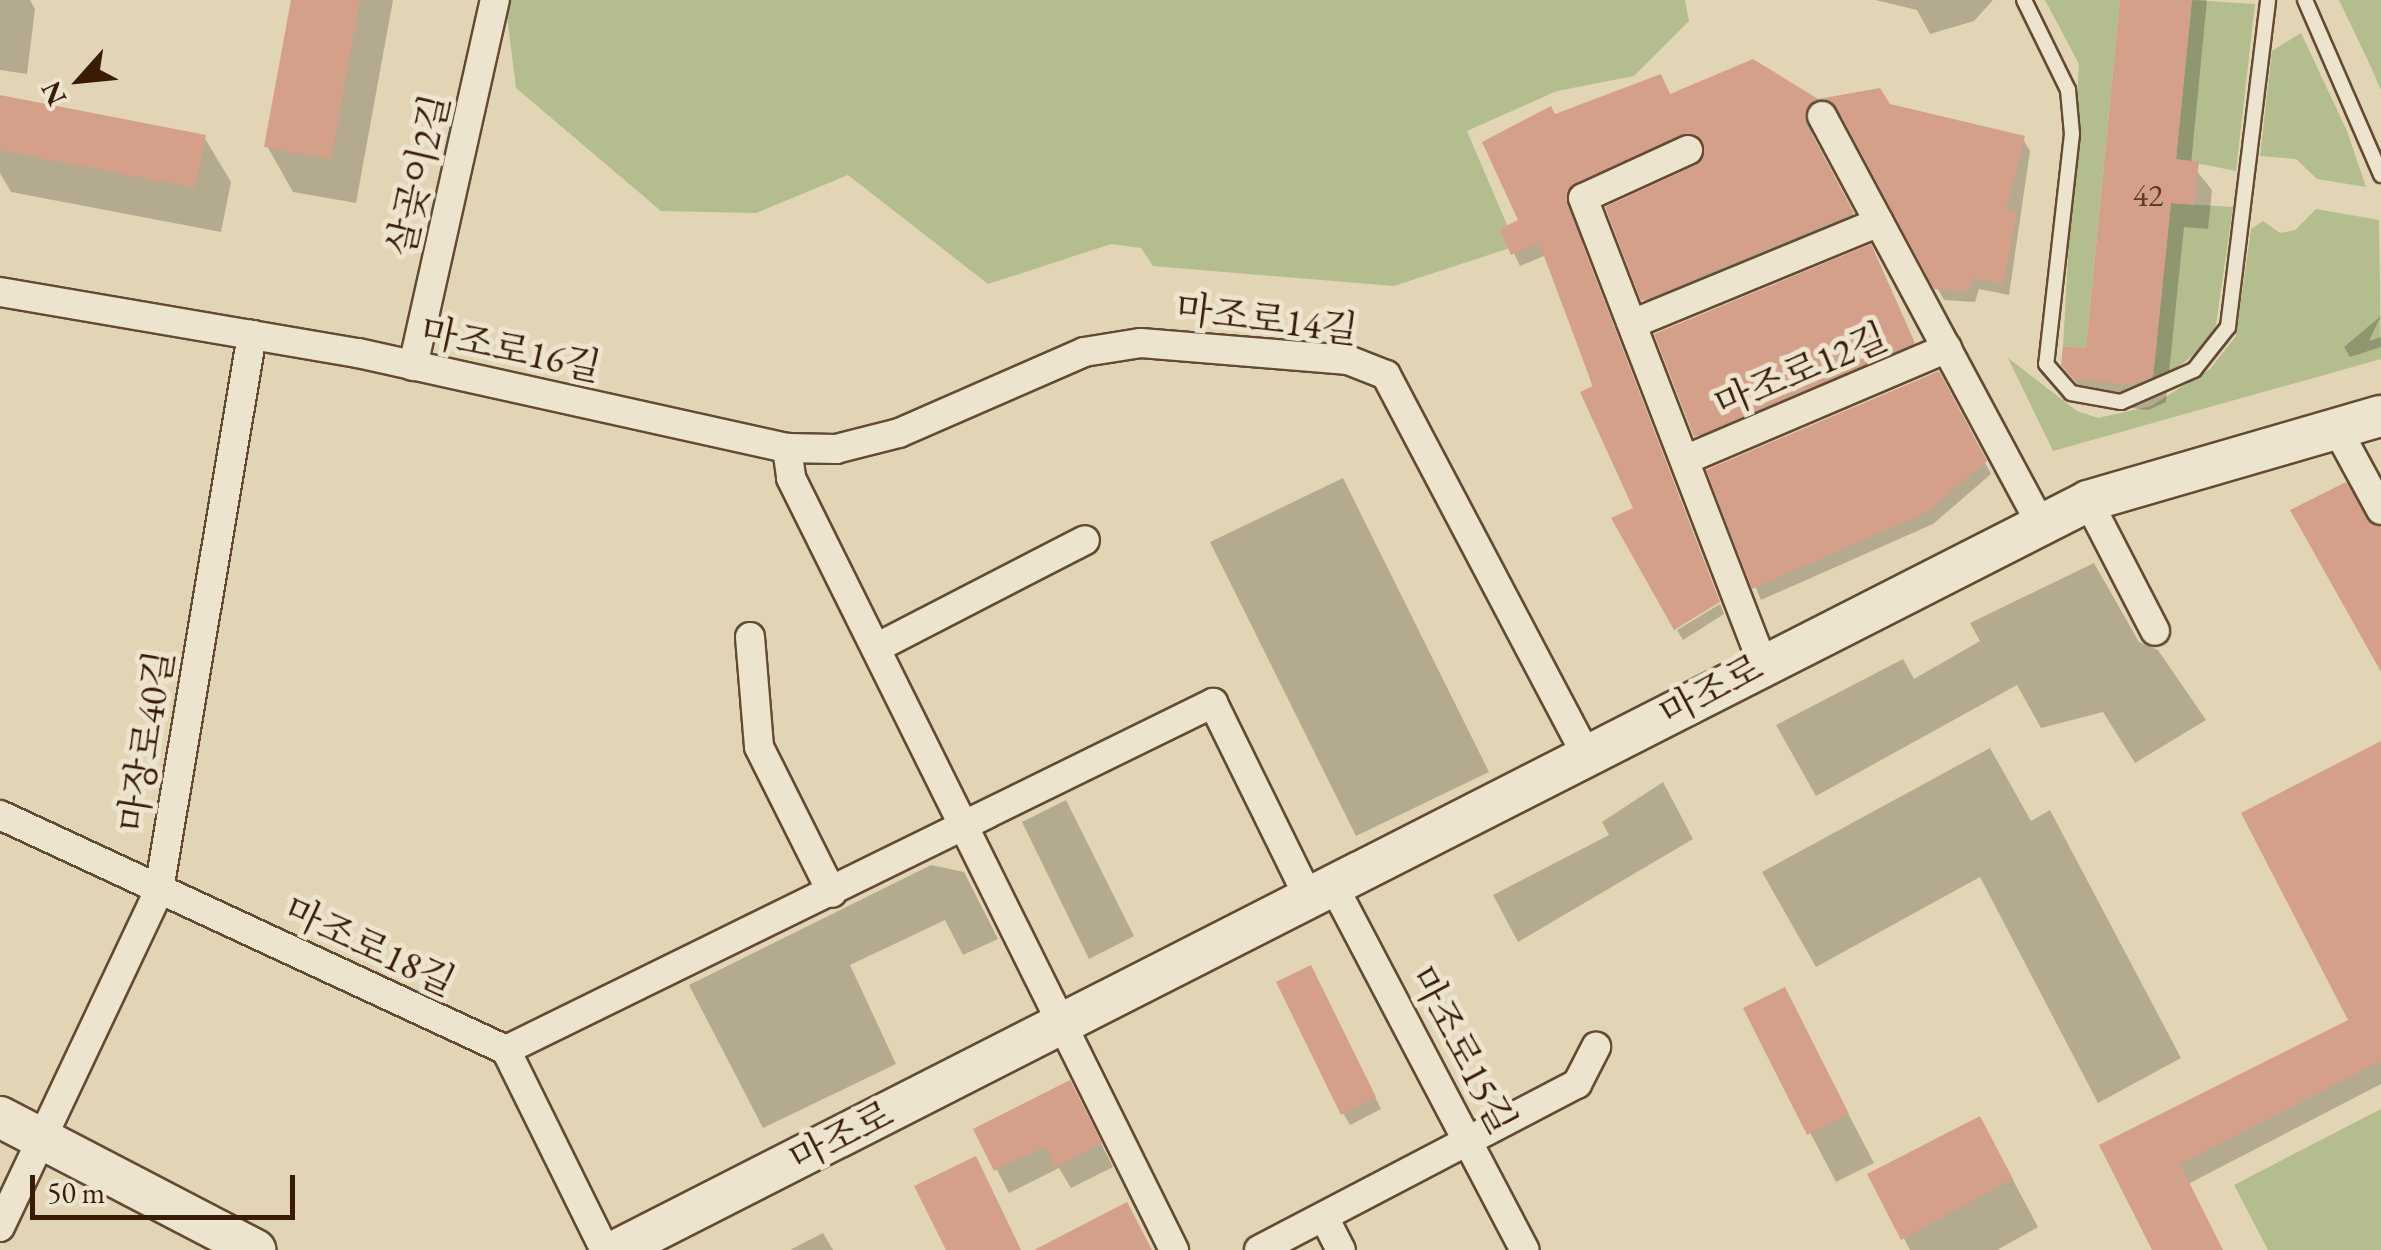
<!DOCTYPE html>
<meta charset="utf-8">
<style>
body{margin:0}
#map{position:relative;width:2381px;height:1250px;overflow:hidden;background:#e2d5b5;font-family:"EB Garamond","Noto Serif KR",serif}
div>[style]{position:absolute}
.green>*{inset:0;background:#b3bd8d}
.shadow>*{inset:0;background:#0003}
.building>*{inset:0;background:#d4a08a}
.roads{filter:drop-shadow(2px 0 #644a31) drop-shadow(-2px 0 #644a31) drop-shadow(0 2px #644a31) drop-shadow(0 -2px #644a31)}
.lane>*{height:14px;margin:-7px;padding:0 7px;transform-origin:7px;border-radius:7px;background:#ece4cf}
.street>*{height:28px;margin:-14px;padding:0 14px;transform-origin:14px;border-radius:14px;background:#ece4cf}
.secondary>*{height:40px;margin:-20px;padding:0 20px;transform-origin:20px;border-radius:20px;background:#ece4cf}
span{translate:-50% -50%;white-space:nowrap;text-align:center;line-height:1.15;-webkit-text-stroke:10px #ece4cf;paint-order:stroke}
.number-label{font-size:32px;color:#603c26}
.number-label span{-webkit-text-stroke-width:0}
.street-label{font-size:38px;color:#3a1b05}
.north{position:absolute;left:30px;top:30px;width:100px;height:100px;-webkit-text-stroke:8px #ece4cf;paint-order:stroke;rotate:243deg;font-size:28px;font-weight:700;line-height:40px;text-align:center;color:#3a1b05}
.north::after{content:'';display:block;margin:auto;width:35px;height:45px;background:#3a1b05;clip-path:polygon(50% 0,100% 100%,50% 72%,0 100%)}
.scale{position:absolute;left:30px;top:1175px;width:265px;height:45px;box-sizing:border-box;border:5px solid #3a1b05;border-top:0;padding-left:12px;font-size:30px;line-height:35px;white-space:nowrap;color:#3a1b05;-webkit-text-stroke:8px #ece4cf;paint-order:stroke}
</style>
<div id="map">
<div class="green">
<div style="clip-path:polygon(505px 0,1685px 0,1689px 21px,1634px 76px,1557px 91px,1467px 131px,1516px 246px,1394px 286px,1153px 266px,1141px 248px,1111px 244px,988px 284px,848px 175px,756px 213px,661px 211px,516px 88px)"></div>
<div style="clip-path:polygon(2045px 0,2120px 0,2086px 348px,2063px 346px,2079px 64px)"></div>
<div style="clip-path:polygon(2192px 0,2255px 4px,2236px 171px,2176px 159px)"></div>
<div style="clip-path:polygon(2339px 0,2381px 0,2381px 90px,2371px 67px)"></div>
<div style="clip-path:polygon(2301px 33px,2347px 131px,2366px 187px,2317px 179px,2296px 159px,2260px 156px,2272px 51px)"></div>
<div style="clip-path:polygon(2171px 203px,2233px 207px,2214px 338px,2152px 388px)"></div>
<div style="clip-path:polygon(2316px 209px,2379px 220px,2381px 359px,2053px 451px,2008px 358px,2077px 411px,2098px 418px,2151px 406px,2210px 369px,2236px 336px,2251px 229px,2263px 221px,2280px 233px,2295px 230px)"></div>
<div style="clip-path:polygon(2381px 1109px,2381px 1250px,2268px 1250px,2234px 1185px)"></div>
</div>
<div class="shadow">
<div style="clip-path:polygon(0 0,30px 0,35px 9px,27px 74px,0 70px)"></div>
<div style="clip-path:polygon(294px 0,393px 0,356px 203px,293px 192px,267px 146px)"></div>
<div style="clip-path:polygon(1875px 0,1993px 0,1974px 21px,1930px 34px,1917px 10px)"></div>
<div style="clip-path:polygon(2123px 0,2207px 0,2191px 164px,2212px 190px,2208px 229px,2184px 227px,2166px 402px,2148px 410px,2090px 403px,2063px 364px,2088px 351px)"></div>
<div style="clip-path:polygon(1753px 62px,1817px 101px,1879px 90px,1889px 106px,2023px 139px,2030px 151px,2009px 295px,1979px 289px,1975px 302px,1944px 300px,1846px 119px,1832px 110px,1813px 118px,1812px 138px,1859px 226px,1650px 312px,1608px 208px,1698px 167px,1703px 150px,1574px 200px,1636px 509px,1546px 255px,1520px 266px,1503px 230px,1521px 221px,1555px 117px,1670px 97px)"></div>
<div style="clip-path:polygon(0 97px,204px 137px,231px 182px,221px 232px,11px 192px,0 173px)"></div>
<div style="clip-path:polygon(1876px 259px,1919px 355px,1703px 447px,1657px 335px)"></div>
<div style="clip-path:polygon(2381px 316px,2369px 341px,2381px 337px,2381px 347px,2350px 357px,2344px 347px)"></div>
<div style="clip-path:polygon(1938px 374px,1991px 474px,1933px 524px,1761px 600px,1710px 471px)"></div>
<div style="clip-path:polygon(1343px 478px,1489px 772px,1356px 836px,1210px 542px)"></div>
<div style="clip-path:polygon(2094px 563px,2139px 642px,2158px 650px,2206px 720px,2135px 763px,2103px 712px,2041px 728px,2017px 685px,1816px 796px,1776px 725px,1903px 659px,1914px 679px,1980px 641px,1970px 623px)"></div>
<div style="clip-path:polygon(1720px 604px,1724px 614px,1683px 640px,1677px 630px)"></div>
<div style="clip-path:polygon(2381px 746px,2381px 1084px,2188px 1184px,2222px 1250px,2154px 1250px,2102px 1146px,2352px 1021px)"></div>
<div style="clip-path:polygon(1990px 748px,2031px 821px,2050px 810px,2181px 1058px,2098px 1103px,1980px 877px,1816px 967px,1762px 872px)"></div>
<div style="clip-path:polygon(1663px 782px,1693px 839px,1518px 942px,1493px 895px,1609px 835px,1602px 822px)"></div>
<div style="clip-path:polygon(1066px 800px,1134px 936px,1089px 959px,1022px 822px)"></div>
<div style="clip-path:polygon(931px 865px,964px 872px,998px 939px,963px 955px,945px 920px,850px 965px,896px 1064px,763px 1128px,689px 985px)"></div>
<div style="clip-path:polygon(1316px 979px,1381px 1109px,1350px 1125px,1343px 1113px)"></div>
<div style="clip-path:polygon(1784px 991px,1874px 1163px,1836px 1182px,1746px 1010px)"></div>
<div style="clip-path:polygon(1082px 1106px,1113px 1167px,1071px 1188px,1059px 1168px,1009px 1193px,976px 1130px)"></div>
<div style="clip-path:polygon(2006px 1167px,2038px 1227px,1997px 1250px,1910px 1250px,1871px 1175px)"></div>
<div style="clip-path:polygon(823px 1233px,833px 1250px,790px 1250px)"></div>
</div>
<div class="building">
<div style="clip-path:polygon(291px 0,360px 0,331px 159px,264px 147px)"></div>
<div style="clip-path:polygon(2120px 0,2192px 0,2176px 159px,2199px 162px,2194px 205px,2171px 203px,2153px 376px,2132px 385px,2073px 379px,2061px 365px,2063px 346px,2086px 348px)"></div>
<div style="clip-path:polygon(1753px 59px,1818px 99px,1880px 88px,1890px 104px,2025px 136px,2006px 209px,2017px 211px,2003px 284px,1973px 278px,1969px 291px,1934px 289px,1837px 108px,1815px 100px,1806px 123px,1854px 213px,1641px 301px,1605px 207px,1696px 165px,1703px 142px,1681px 134px,1570px 187px,1567px 204px,1720px 602px,1674px 630px,1611px 518px,1633px 508px,1580px 392px,1593px 386px,1539px 243px,1511px 255px,1500px 229px,1518px 220px,1482px 142px,1551px 106px,1555px 114px,1661px 74px,1670px 94px)"></div>
<div style="clip-path:polygon(0 95px,206px 135px,195px 188px,0 150px)"></div>
<div style="clip-path:polygon(1871px 244px,1915px 343px,1694px 437px,1654px 334px)"></div>
<div style="clip-path:polygon(1939px 371px,1987px 461px,1927px 512px,1752px 589px,1706px 470px)"></div>
<div style="clip-path:polygon(2346px 482px,2381px 527px,2381px 672px,2290px 510px)"></div>
<div style="clip-path:polygon(2381px 741px,2381px 1061px,2180px 1164px,2223px 1250px,2152px 1250px,2099px 1145px,2348px 1020px,2241px 813px)"></div>
<div style="clip-path:polygon(1311px 965px,1376px 1097px,1341px 1115px,1276px 982px)"></div>
<div style="clip-path:polygon(1785px 987px,1849px 1114px,1807px 1135px,1743px 1008px)"></div>
<div style="clip-path:polygon(1070px 1080px,1102px 1143px,1055px 1167px,1045px 1146px,994px 1171px,973px 1129px)"></div>
<div style="clip-path:polygon(1980px 1116px,2013px 1179px,1901px 1240px,1867px 1174px)"></div>
<div style="clip-path:polygon(976px 1156px,1021px 1250px,946px 1250px,914px 1186px)"></div>
<div style="clip-path:polygon(1127px 1202px,1152px 1250px,1034px 1250px)"></div>
</div>
<div class="roads">
<div class="lane">
<div style="left:2024px;top:0;width:100px;rotate:63.9deg"></div>
<div style="left:2068px;top:90px;width:44px;rotate:84.8deg"></div>
<div style="left:2072px;top:134px;width:231px;rotate:96.4deg"></div>
<div style="left:2046px;top:364px;width:38px;rotate:49deg"></div>
<div style="left:2071px;top:393px;width:51px;rotate:10.2deg"></div>
<div style="left:2121px;top:402px;width:80px;rotate:-23.7deg"></div>
<div style="left:2194px;top:370px;width:55px;rotate:-51.7deg"></div>
<div style="left:2228px;top:327px;width:329px;rotate:-83deg"></div>
<div style="left:2305px;top:0;width:191px;rotate:66.5deg"></div>
</div>
<div class="street">
<div style="left:1822px;top:116px;width:462px;rotate:61.8deg"></div>
<div style="left:1688px;top:150px;width:115px;rotate:155.4deg"></div>
<div style="left:1583px;top:198px;width:498px;rotate:68.9deg"></div>
<div style="left:0;top:292px;width:363px;rotate:9.7deg"></div>
<div style="left:358px;top:353px;width:439px;rotate:12.5deg"></div>
<div style="left:787px;top:448px;width:49px;rotate:1.2deg"></div>
<div style="left:836px;top:449px;width:65px;rotate:-14.3deg"></div>
<div style="left:899px;top:433px;width:202px;rotate:-23.6deg"></div>
<div style="left:1084px;top:352px;width:58px;rotate:-9deg"></div>
<div style="left:1141px;top:343px;width:208px;rotate:4.7deg"></div>
<div style="left:1348px;top:360px;width:41px;rotate:21.5deg"></div>
<div style="left:1386px;top:375px;width:429px;rotate:62.2deg"></div>
<div style="left:1632px;top:324px;width:267px;rotate:-22.4deg"></div>
<div style="left:413px;top:366px;width:375px;rotate:-77.4deg"></div>
<div style="left:2337px;top:429px;width:92px;rotate:61.5deg"></div>
<div style="left:787px;top:448px;width:30px;rotate:82deg"></div>
<div style="left:791px;top:478px;width:862px;rotate:63.61deg"></div>
<div style="left:1685px;top:460px;width:285px;rotate:-23.1deg"></div>
<div style="left:2088px;top:501px;width:146px;rotate:62.7deg"></div>
<div style="left:750px;top:637px;width:110px;rotate:85.3deg"></div>
<div style="left:759px;top:747px;width:163px;rotate:63.4deg"></div>
<div style="left:876px;top:648px;width:235px;rotate:-27.3deg"></div>
<div style="left:0;top:815px;width:558px;rotate:24.91deg"></div>
<div style="left:506px;top:1050px;width:223px;rotate:63.7deg"></div>
<div style="left:1333px;top:885px;width:412px;rotate:62.3deg"></div>
<div style="left:506px;top:1050px;width:788px;rotate:-26.14deg"></div>
<div style="left:1213px;top:703px;width:217px;rotate:63.8deg"></div>
<div style="left:1324px;top:1217px;width:37px;rotate:63deg"></div>
<div style="left:0;top:1227px;width:373px;rotate:-64.7deg"></div>
<div style="left:159px;top:890px;width:563px;rotate:-80.49deg"></div>
<div style="left:1259px;top:1250px;width:359px;rotate:-27.6deg"></div>
<div style="left:1577px;top:1084px;width:42px;rotate:-62.8deg"></div>
</div>
<div class="secondary">
<div style="left:0;top:1117px;width:288px;rotate:27.5deg"></div>
<div style="left:617px;top:1250px;width:1651px;rotate:-26.98deg"></div>
<div style="left:2088px;top:501px;width:305px;rotate:-16.2deg"></div>
</div>
</div>
<div class="number-label">
<span style="left:2148px;top:195px">42</span>
</div>
<div class="street-label">
<span style="left:418px;top:175px;rotate:-77deg">살곶이2길</span>
<span style="left:1267px;top:319px;rotate:7deg">마조로14길</span>
<span style="left:511px;top:349px;rotate:12deg">마조로16길</span>
<span style="left:1801px;top:370px;rotate:-23deg">마조로12길</span>
<span style="left:1711px;top:690px;rotate:-28deg">마조로</span>
<span style="left:146px;top:741px;rotate:-81deg">마장로40길</span>
<span style="left:370px;top:946px;rotate:25deg">마조로18길</span>
<span style="left:1463px;top:1050px;rotate:62deg">마조로15길</span>
<span style="left:841px;top:1136px;rotate:-27deg">마조로</span>
</div>
<div class="north">N</div>
<div class="scale">50 m</div>
</div>
